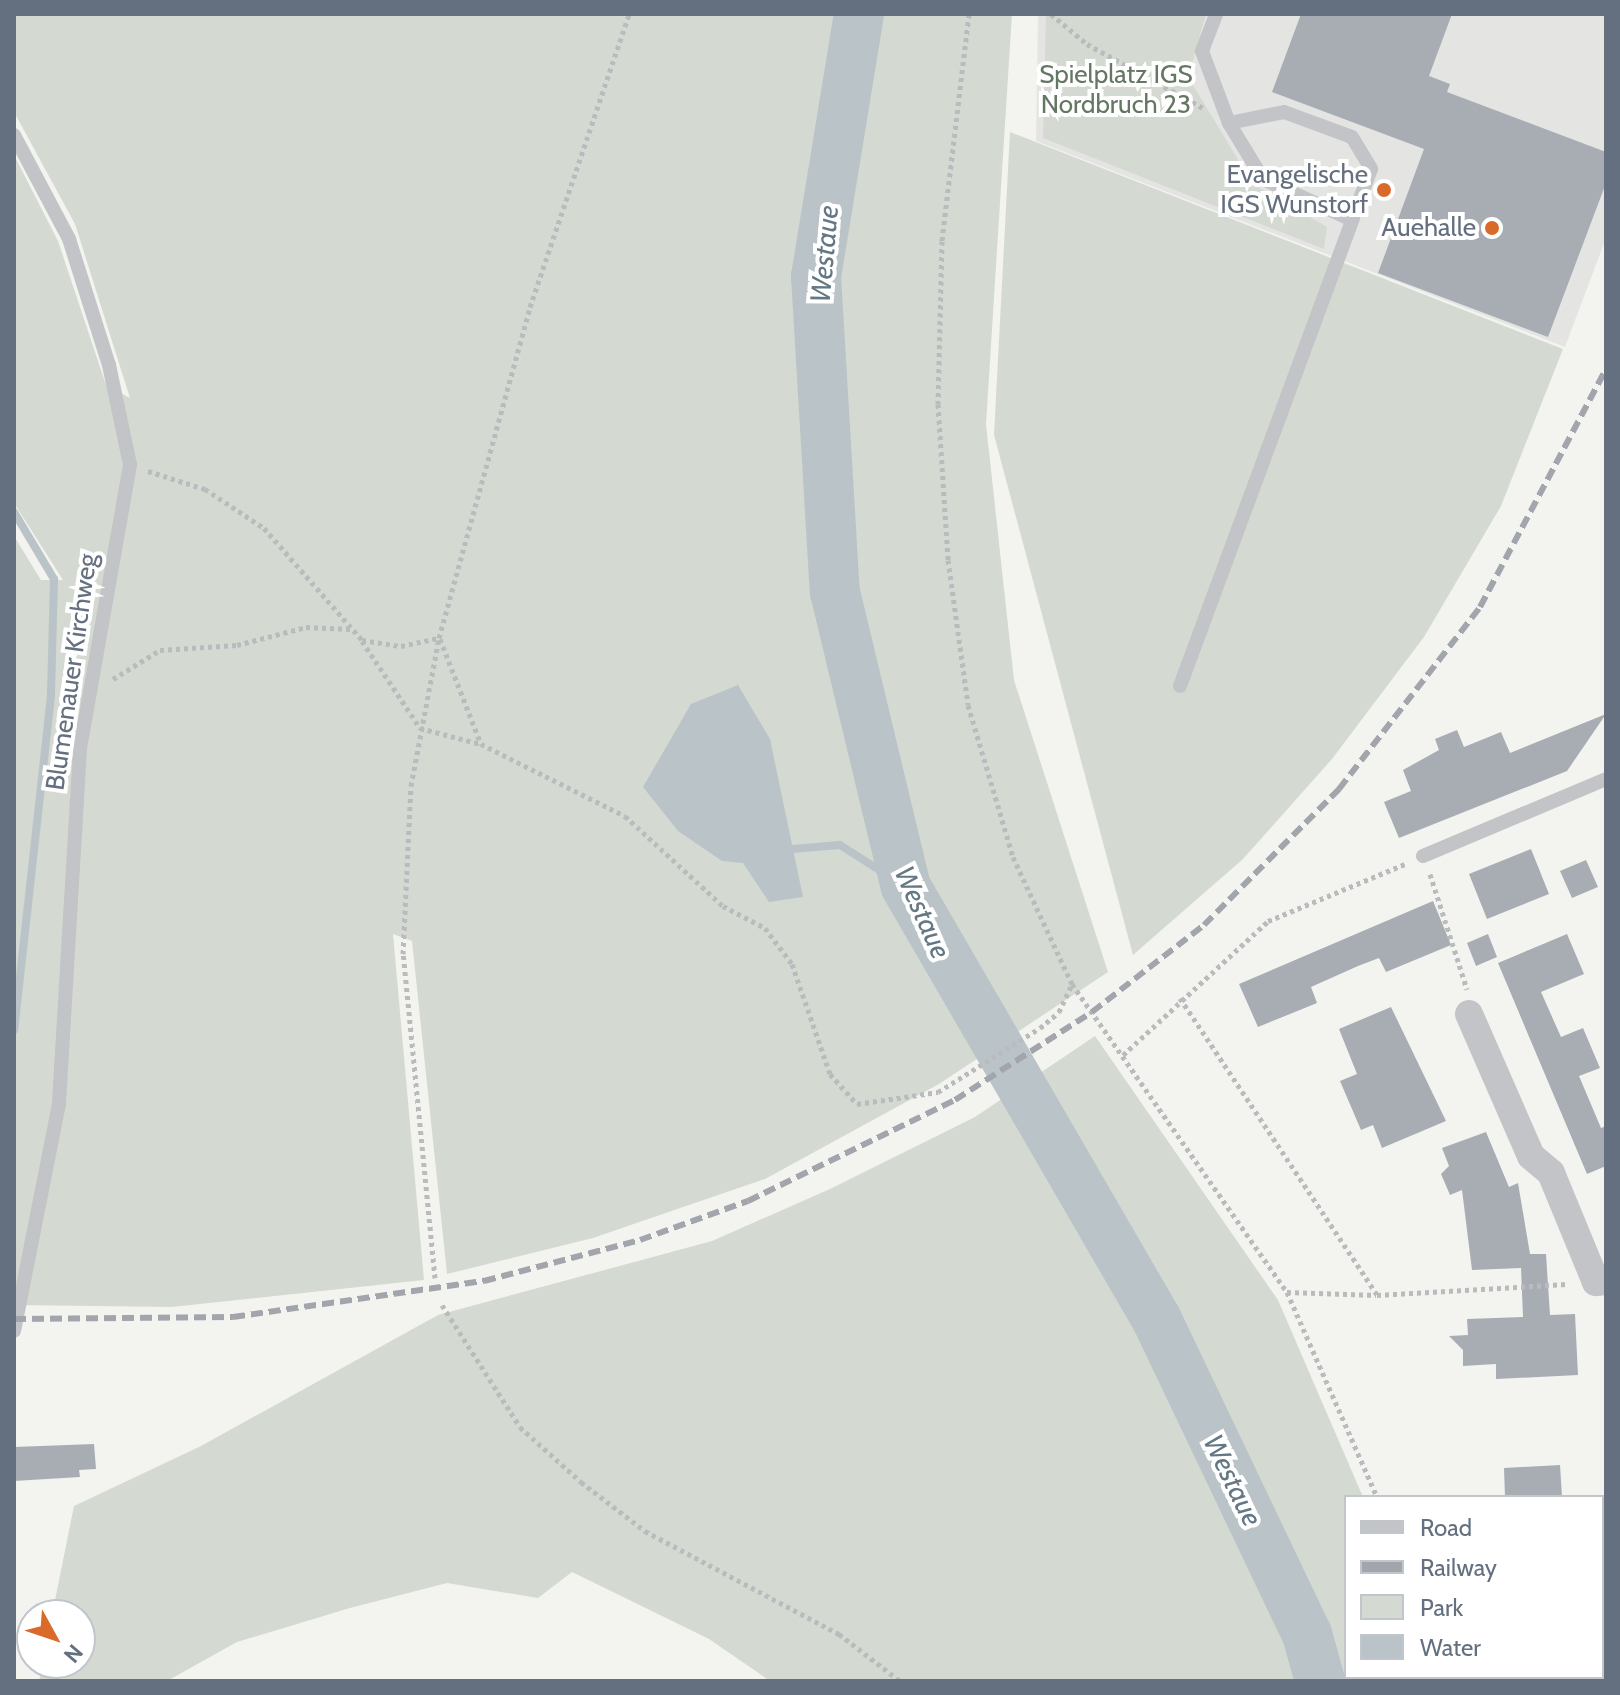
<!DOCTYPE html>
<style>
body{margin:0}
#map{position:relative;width:1620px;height:1695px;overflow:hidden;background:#f3f4f0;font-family:Cabin,sans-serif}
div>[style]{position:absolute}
.built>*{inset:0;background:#e4e5e3}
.green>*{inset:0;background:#d4dad1}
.water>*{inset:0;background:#bac3c8}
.stream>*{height:8px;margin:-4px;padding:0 4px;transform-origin:4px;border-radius:4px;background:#bac3c8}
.river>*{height:50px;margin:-25px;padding:0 25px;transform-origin:25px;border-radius:25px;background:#bac3c8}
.building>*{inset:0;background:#a8adb4}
.path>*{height:5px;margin-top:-2.5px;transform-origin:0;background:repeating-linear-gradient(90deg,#b9bbbd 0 4px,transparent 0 8px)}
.lane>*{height:14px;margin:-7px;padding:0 7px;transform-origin:7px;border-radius:7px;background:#c2c4c8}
.street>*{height:28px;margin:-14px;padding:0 14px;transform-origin:14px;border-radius:14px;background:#c2c4c8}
.rail>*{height:6px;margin-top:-3px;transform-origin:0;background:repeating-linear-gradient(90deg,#a2a6ac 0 12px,transparent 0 18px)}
.dots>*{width:22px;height:22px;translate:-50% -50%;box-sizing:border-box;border:4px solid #fff;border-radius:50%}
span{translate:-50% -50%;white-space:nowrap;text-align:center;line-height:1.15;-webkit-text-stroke:8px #fff;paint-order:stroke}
.park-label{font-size:26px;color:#647763}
.poi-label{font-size:26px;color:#64707f}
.right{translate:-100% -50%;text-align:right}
.street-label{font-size:26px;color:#64707f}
.water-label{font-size:28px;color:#647784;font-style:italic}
.frame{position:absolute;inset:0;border:16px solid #64707f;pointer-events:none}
.legend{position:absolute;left:1344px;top:1495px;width:260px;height:184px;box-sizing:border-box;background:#fff;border:2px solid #c1c6cc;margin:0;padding:10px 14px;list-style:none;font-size:24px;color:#64707f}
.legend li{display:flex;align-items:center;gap:16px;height:40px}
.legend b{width:40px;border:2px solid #c1c6cc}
.north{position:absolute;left:16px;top:1599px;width:80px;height:80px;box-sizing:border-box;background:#fff;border:2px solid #c1c6cc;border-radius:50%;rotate:130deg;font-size:22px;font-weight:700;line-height:32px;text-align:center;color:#64707f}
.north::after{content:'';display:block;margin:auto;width:28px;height:36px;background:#d96a2a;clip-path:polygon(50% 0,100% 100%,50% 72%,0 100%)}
</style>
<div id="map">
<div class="built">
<div style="clip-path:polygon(1038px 14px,1606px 14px,1606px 238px,1565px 347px,1036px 141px)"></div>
</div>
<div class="green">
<div style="clip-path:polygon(14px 14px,1012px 14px,986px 424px,1014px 680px,1108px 972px,939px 1084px,765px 1179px,593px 1238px,447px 1274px,412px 941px,393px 934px,424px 1280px,172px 1307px,14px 1305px,14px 536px,41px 580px,63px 580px,14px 503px,14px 155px,58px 241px,106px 385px,130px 398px,75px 224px,14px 112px)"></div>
<div style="clip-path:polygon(1046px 14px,1206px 14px,1188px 77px,1253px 184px,1327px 227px,1324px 249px,1043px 138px)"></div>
<div style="clip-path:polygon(1010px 132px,1563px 349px,1501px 506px,1424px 637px,1332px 759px,1243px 859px,1133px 955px,994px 435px)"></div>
<div style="clip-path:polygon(1095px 1036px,1278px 1300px,1363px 1497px,1346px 1497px,1346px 1677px,1436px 1681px,770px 1681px,709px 1639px,572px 1572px,538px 1598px,447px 1583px,350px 1608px,237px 1642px,167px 1681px,39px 1681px,43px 1663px,80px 1663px,80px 1615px,52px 1615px,74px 1506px,201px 1446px,438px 1315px,712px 1241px,830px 1189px,975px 1117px)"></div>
</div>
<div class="water">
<div style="clip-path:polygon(738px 685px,770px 739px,803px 897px,769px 902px,743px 863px,722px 861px,678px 831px,643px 787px,691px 704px)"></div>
</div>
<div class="stream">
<div style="left:14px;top:512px;width:78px;rotate:59.2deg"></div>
<div style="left:54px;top:579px;width:117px;rotate:91.5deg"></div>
<div style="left:51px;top:696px;width:336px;rotate:96.3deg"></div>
<div style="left:792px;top:849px;width:48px;rotate:-4.8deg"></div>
<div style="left:840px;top:845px;width:78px;rotate:32.5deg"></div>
</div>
<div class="river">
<div style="left:859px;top:14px;width:266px;rotate:99.3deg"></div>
<div style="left:816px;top:276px;width:317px;rotate:86.6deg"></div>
<div style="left:835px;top:592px;width:303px;rotate:76.5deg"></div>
<div style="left:906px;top:887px;width:500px;rotate:59.9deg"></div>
<div style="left:1157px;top:1320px;width:348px;rotate:64.5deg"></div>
<div style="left:1307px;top:1634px;width:49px;rotate:74.5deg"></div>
</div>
<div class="building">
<div style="clip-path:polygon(1301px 14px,1452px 14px,1429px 76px,1450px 84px,1447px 92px,1606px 152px,1606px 183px,1548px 337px,1378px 273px,1424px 149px,1272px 92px)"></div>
<div style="clip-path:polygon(1606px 714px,1567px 771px,1399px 838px,1384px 802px,1411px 791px,1403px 770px,1439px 750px,1435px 739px,1457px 730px,1464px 747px,1501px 732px,1510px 753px)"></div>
<div style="clip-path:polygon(1531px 849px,1549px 894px,1487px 919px,1469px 874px)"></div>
<div style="clip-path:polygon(1586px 860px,1598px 887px,1572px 898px,1560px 871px)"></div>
<div style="clip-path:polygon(1433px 901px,1451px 945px,1386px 972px,1379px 958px,1358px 966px,1311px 987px,1317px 1003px,1258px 1027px,1239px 984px)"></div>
<div style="clip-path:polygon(1488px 934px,1497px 957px,1476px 966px,1467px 943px)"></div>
<div style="clip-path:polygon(1567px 934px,1584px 974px,1541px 992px,1561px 1037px,1583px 1028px,1600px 1068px,1579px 1076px,1601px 1128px,1606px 1126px,1606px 1166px,1587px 1174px,1498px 963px)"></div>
<div style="clip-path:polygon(1391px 1007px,1446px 1121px,1382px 1148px,1373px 1125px,1361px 1130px,1340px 1081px,1357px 1074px,1339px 1029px)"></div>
<div style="clip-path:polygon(1486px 1132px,1509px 1187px,1518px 1183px,1530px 1254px,1546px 1254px,1550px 1315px,1575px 1314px,1578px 1375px,1496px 1379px,1496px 1364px,1463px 1366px,1463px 1350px,1449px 1336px,1468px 1335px,1467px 1319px,1523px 1317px,1521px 1268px,1472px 1270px,1462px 1190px,1450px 1195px,1441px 1174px,1449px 1166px,1442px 1148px)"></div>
<div style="clip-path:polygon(94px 1444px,96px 1469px,79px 1470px,80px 1477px,14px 1481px,14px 1447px)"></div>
<div style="clip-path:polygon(1560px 1465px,1562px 1497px,1505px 1497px,1504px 1468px)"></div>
</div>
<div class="path">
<div style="left:969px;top:14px;width:229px;rotate:96.8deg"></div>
<div style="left:942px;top:241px;width:163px;rotate:91.4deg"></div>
<div style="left:938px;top:404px;width:156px;rotate:86.3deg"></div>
<div style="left:948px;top:560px;width:146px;rotate:82.1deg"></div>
<div style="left:968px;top:705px;width:159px;rotate:73.5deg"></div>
<div style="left:1013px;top:857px;width:140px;rotate:65.1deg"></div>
<div style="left:1072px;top:984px;width:376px;rotate:55.1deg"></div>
<div style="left:1287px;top:1292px;width:224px;rotate:66.3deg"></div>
<div style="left:1051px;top:14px;width:47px;rotate:39.8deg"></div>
<div style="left:1087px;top:44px;width:132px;rotate:28.9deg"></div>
<div style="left:148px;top:471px;width:60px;rotate:17.5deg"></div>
<div style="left:205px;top:489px;width:71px;rotate:33.5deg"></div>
<div style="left:264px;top:528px;width:149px;rotate:48.8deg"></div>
<div style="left:362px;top:640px;width:39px;rotate:9deg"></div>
<div style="left:401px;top:646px;width:39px;rotate:-12deg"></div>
<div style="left:440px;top:639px;width:113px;rotate:68.7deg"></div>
<div style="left:481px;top:744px;width:161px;rotate:26.6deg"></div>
<div style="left:625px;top:816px;width:133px;rotate:42.6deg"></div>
<div style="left:723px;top:906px;width:47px;rotate:27.6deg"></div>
<div style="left:765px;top:928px;width:45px;rotate:53.1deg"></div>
<div style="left:792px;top:964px;width:116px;rotate:70.9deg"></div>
<div style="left:830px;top:1074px;width:40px;rotate:48deg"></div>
<div style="left:857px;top:1104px;width:82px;rotate:-8.4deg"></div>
<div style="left:938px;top:1092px;width:120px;rotate:-32.1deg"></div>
<div style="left:1040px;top:1028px;width:25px;rotate:-40deg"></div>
<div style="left:1059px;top:1012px;width:31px;rotate:-65deg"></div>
<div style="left:362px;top:641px;width:105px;rotate:56.3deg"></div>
<div style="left:420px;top:728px;width:62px;rotate:14.9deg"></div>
<div style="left:113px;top:679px;width:55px;rotate:-31.7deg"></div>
<div style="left:160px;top:650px;width:77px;rotate:-3.7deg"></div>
<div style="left:237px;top:645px;width:71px;rotate:-14.6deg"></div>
<div style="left:306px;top:627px;width:45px;rotate:2.5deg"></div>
<div style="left:1430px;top:874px;width:121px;rotate:72.2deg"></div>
<div style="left:1180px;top:998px;width:356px;rotate:56.4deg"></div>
<div style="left:1377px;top:1295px;width:190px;rotate:-3.3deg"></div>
<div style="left:1123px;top:1055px;width:197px;rotate:-42.7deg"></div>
<div style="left:1268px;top:921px;width:148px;rotate:-22.6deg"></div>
<div style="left:435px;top:1278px;width:326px;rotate:-95.6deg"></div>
<div style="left:403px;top:954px;width:168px;rotate:-87.3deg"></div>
<div style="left:411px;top:786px;width:151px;rotate:-79.3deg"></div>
<div style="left:439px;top:638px;width:343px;rotate:-74.6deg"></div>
<div style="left:530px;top:307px;width:309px;rotate:-71.3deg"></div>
<div style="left:1287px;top:1292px;width:89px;rotate:1.9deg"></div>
<div style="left:442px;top:1305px;width:145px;rotate:57.4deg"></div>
<div style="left:520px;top:1427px;width:82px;rotate:42deg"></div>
<div style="left:581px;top:1482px;width:81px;rotate:37.4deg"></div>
<div style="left:645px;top:1531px;width:220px;rotate:28deg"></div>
<div style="left:839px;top:1634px;width:77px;rotate:37.6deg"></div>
<div style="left:1445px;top:1677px;width:4px;rotate:63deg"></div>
</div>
<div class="lane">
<div style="left:1229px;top:123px;width:56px;rotate:-11.3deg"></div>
<div style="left:1284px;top:112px;width:72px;rotate:20.2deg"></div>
<div style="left:1352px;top:137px;width:37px;rotate:59deg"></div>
<div style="left:1371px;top:169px;width:54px;rotate:110.4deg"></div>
<div style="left:14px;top:135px;width:118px;rotate:62.1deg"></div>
<div style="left:69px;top:239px;width:132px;rotate:72.4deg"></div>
<div style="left:109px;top:365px;width:102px;rotate:78.1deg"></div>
<div style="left:130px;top:465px;width:288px;rotate:100deg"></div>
<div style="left:80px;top:749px;width:356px;rotate:93.4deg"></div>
<div style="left:59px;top:1104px;width:231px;rotate:101.2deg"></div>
<div style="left:1180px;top:686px;width:497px;rotate:-69.7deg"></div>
<div style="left:1352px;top:220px;width:98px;rotate:-155.3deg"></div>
<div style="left:1263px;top:179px;width:66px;rotate:-121.3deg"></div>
<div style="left:1229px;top:123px;width:77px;rotate:-110.6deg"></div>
<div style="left:1202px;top:51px;width:40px;rotate:-69deg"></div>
<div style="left:1423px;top:856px;width:199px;rotate:-22.8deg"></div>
</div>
<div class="street">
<div style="left:1469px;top:1014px;width:155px;rotate:66.4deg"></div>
<div style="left:1531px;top:1156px;width:26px;rotate:40deg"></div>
<div style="left:1551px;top:1173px;width:118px;rotate:67.6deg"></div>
<div style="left:1596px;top:1282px;width:10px;rotate:-6deg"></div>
<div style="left:1602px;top:1570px;width:4px;rotate:-14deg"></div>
</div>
<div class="rail">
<div style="left:14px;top:1319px;width:219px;rotate:-0.5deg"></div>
<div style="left:233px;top:1317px;width:254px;rotate:-8.2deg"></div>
<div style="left:484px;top:1281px;width:161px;rotate:-14.7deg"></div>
<div style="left:640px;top:1240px;width:115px;rotate:-19.9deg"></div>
<div style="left:748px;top:1201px;width:230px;rotate:-26deg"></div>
<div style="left:955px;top:1100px;width:163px;rotate:-32.7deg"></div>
<div style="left:1092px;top:1012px;width:142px;rotate:-37.8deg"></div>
<div style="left:1204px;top:925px;width:192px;rotate:-45.2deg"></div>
<div style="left:1339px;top:789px;width:230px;rotate:-52.2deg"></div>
<div style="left:1480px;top:607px;width:269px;rotate:-62.1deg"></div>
</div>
<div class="dots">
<div style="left:1384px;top:190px;background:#d96a2a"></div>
<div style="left:1492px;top:228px;background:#d96a2a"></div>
</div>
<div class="park-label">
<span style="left:1116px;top:90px">Spielplatz IGS<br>Nordbruch 23</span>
</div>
<div class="poi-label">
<span class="right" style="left:1368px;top:190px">Evangelische<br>IGS Wunstorf</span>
<span class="right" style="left:1476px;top:228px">Auehalle</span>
</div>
<div class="street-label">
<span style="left:72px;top:672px;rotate:-82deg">Blumenauer Kirchweg</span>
</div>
<div class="water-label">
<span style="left:824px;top:254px;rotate:-85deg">Westaue</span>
<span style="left:923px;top:912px;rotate:66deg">Westaue</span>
<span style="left:1233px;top:1480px;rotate:64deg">Westaue</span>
</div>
<div class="frame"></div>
<ul class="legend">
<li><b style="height:10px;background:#c2c4c8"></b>Road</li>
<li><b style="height:10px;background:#a2a6ac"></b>Railway</li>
<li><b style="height:22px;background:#d4dad1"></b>Park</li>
<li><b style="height:22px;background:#bac3c8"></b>Water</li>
</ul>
<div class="north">N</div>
</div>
